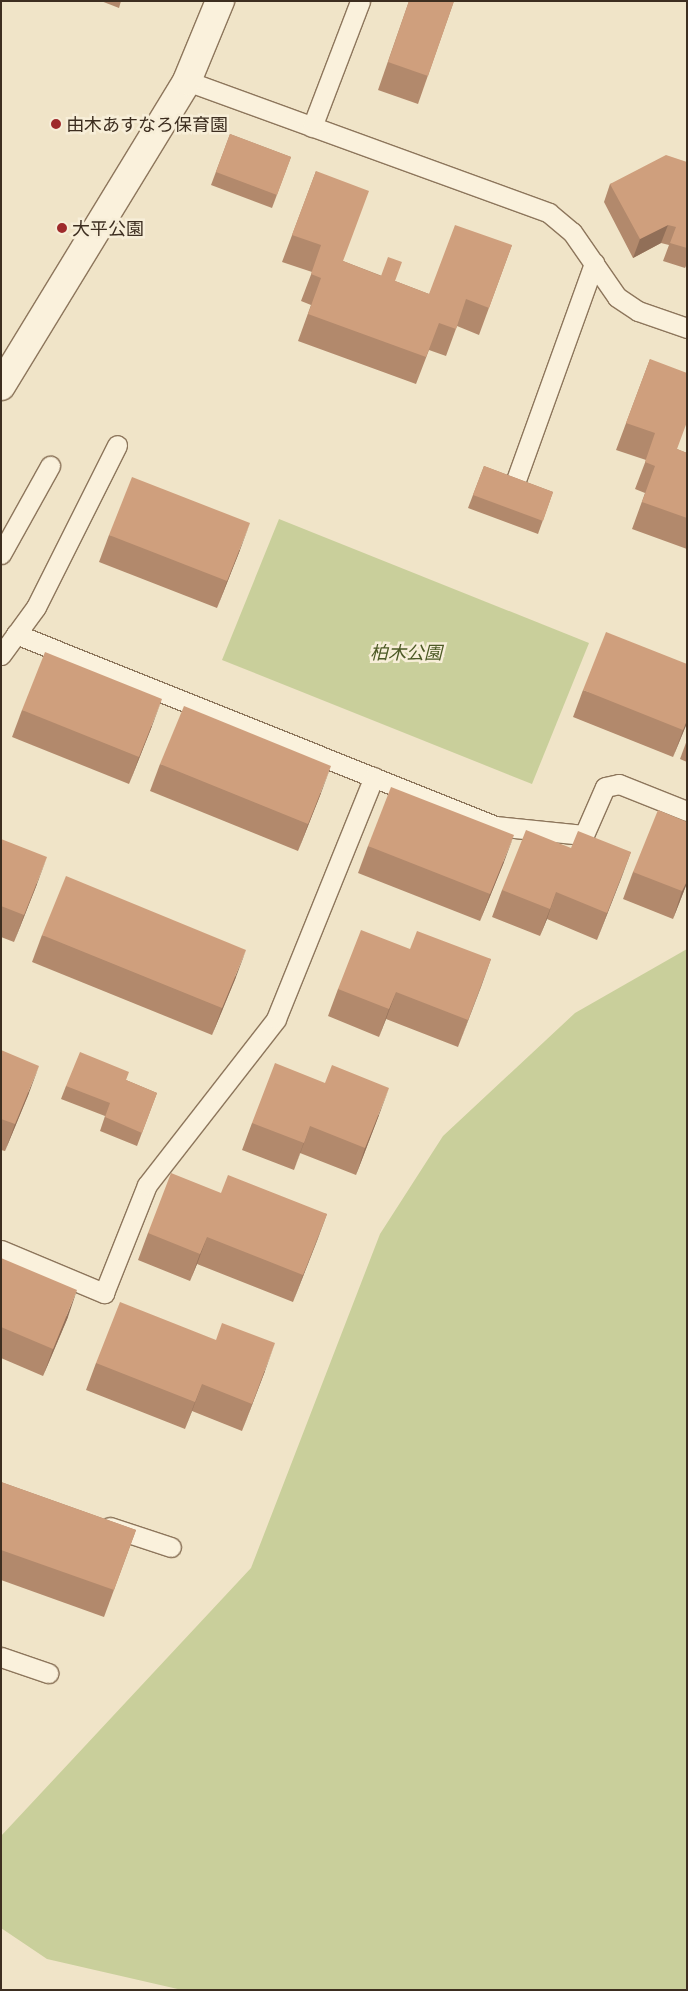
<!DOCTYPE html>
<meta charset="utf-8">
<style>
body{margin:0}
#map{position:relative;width:688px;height:1991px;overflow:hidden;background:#f0e4c8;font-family:"Noto Serif","Noto Sans JP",serif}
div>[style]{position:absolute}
.green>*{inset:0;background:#c9cf9b}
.roads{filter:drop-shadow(1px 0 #8d765c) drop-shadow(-1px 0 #8d765c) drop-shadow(0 1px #8d765c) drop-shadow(0 -1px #8d765c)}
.lane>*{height:19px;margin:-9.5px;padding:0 9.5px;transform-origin:9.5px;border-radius:9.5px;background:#faf1dc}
.secondary>*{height:28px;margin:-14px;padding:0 14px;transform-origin:14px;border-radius:14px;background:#faf1dc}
.wall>*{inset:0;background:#b2896c}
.shaded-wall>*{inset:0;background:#916f58}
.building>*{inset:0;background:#cf9f7d}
.dots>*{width:14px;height:14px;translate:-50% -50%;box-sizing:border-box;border:2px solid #f7eed8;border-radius:50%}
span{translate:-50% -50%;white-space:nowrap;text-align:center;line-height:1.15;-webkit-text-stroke:5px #f7eed8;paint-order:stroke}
.poi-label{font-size:18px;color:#3d2e20}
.left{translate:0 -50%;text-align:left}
.park-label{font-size:18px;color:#4d5a26;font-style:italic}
.frame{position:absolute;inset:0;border:2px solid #3d2e20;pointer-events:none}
</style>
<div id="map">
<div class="green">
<div style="clip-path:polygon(279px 519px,589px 643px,532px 784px,222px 660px)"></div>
<div style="clip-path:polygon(687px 949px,687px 1990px,182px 1990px,47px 1959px,1px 1928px,1px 1836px,251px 1568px,380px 1234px,443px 1136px,575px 1013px)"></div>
</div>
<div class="roads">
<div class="lane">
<div style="left:187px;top:81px;width:385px;rotate:20deg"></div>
<div style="left:549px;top:213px;width:30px;rotate:40deg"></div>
<div style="left:572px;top:232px;width:79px;rotate:55.3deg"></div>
<div style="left:617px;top:297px;width:25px;rotate:34deg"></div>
<div style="left:638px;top:311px;width:52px;rotate:19.1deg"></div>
<div style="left:312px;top:127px;width:135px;rotate:-69.1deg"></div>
<div style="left:516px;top:480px;width:231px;rotate:-70.2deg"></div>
<div style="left:1px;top:554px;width:101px;rotate:-60.9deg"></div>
<div style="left:16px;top:634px;width:516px;rotate:21.84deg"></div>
<div style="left:495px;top:826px;width:89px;rotate:5.8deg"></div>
<div style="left:584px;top:835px;width:52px;rotate:-66.4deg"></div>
<div style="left:605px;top:787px;width:14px;rotate:-12deg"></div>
<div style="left:619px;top:784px;width:73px;rotate:21.7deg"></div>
<div style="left:1px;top:655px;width:59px;rotate:-53.9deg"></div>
<div style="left:36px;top:607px;width:181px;rotate:-63.4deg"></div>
<div style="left:1px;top:1250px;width:112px;rotate:22.7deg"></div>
<div style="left:104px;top:1293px;width:116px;rotate:-68.3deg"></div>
<div style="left:147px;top:1185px;width:210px;rotate:-52.1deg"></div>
<div style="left:276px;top:1019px;width:261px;rotate:-68deg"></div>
<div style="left:110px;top:1527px;width:64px;rotate:18.2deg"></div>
<div style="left:1px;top:1657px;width:50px;rotate:18.8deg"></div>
</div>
<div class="secondary">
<div style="left:1px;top:386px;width:357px;rotate:-58.6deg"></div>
<div style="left:187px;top:81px;width:87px;rotate:-67.6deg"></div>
</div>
</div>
<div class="wall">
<div style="clip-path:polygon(101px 1px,121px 1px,119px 8px)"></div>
<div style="clip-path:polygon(409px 1px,454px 1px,418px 104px,378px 90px)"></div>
<div style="clip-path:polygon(230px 134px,291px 157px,272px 208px,211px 185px)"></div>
<div style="clip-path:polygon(687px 162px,687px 264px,685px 268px,663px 261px,669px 245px,661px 243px,633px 258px,604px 202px,610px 184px)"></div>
<div style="clip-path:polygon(316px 171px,343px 261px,429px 294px,512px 245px,479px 335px,457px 326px,446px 356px,429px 350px,416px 384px,298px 341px,311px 305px,301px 301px,312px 272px,282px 262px)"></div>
<div style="clip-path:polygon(650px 359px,677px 449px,687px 453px,687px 549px,632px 529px,645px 493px,635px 489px,646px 460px,616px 450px)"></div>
<div style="clip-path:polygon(484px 466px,553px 492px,538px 534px,468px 508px)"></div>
<div style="clip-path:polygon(109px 535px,240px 550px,217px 608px,99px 562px)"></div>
<div style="clip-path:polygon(583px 690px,687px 723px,673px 757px,573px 717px)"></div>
<div style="clip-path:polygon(22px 710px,152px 726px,129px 784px,12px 737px)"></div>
<div style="clip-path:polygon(687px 740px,687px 762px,680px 759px)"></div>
<div style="clip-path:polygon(160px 764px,321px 793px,298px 851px,150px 791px)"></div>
<div style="clip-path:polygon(687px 822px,687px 883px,673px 919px,623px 899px,633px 872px)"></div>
<div style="clip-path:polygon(1px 839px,37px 884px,14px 942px,1px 937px)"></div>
<div style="clip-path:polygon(368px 846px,504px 862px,480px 921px,358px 873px)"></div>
<div style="clip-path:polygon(571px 848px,631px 852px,597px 940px,547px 919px,540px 936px,492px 917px,502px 890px)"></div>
<div style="clip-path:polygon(42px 935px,236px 977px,212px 1035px,32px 962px)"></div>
<div style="clip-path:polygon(410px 949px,491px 959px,458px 1047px,386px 1019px,379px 1037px,328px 1016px,338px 989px)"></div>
<div style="clip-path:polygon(1px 1050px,29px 1093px,5px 1151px,1px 1150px)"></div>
<div style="clip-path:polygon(126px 1080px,157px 1093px,137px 1146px,100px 1131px,105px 1116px,61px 1099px,66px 1086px)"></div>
<div style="clip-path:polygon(379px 1115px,356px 1175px,300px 1153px,294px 1170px,242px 1150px,252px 1123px)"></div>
<div style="clip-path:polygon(221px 1193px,327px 1214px,293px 1302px,197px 1264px,190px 1281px,138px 1260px,148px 1233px)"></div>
<div style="clip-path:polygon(1px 1258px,68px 1317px,43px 1376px,1px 1358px)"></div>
<div style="clip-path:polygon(96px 1363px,265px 1371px,242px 1431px,192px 1411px,185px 1429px,86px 1390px)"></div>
<div style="clip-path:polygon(1px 1482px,136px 1530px,104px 1617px,1px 1580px)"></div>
</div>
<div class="shaded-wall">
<div style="clip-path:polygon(668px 225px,661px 243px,633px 258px,640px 239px)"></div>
<div style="clip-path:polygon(250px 523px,240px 550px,217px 608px,227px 581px)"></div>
<div style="clip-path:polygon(162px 699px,152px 726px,129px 784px,139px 757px)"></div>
<div style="clip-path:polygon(687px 720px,687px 723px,673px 757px,683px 730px)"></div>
<div style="clip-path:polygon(331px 766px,321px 793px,298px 851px,308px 824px)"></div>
<div style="clip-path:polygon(514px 835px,504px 862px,480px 921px,490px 894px)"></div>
<div style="clip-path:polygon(631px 852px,621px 879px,597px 940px,607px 913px)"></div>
<div style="clip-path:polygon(47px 857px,37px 884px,14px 942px,24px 915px)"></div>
<div style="clip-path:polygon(687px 881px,687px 883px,673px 919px,682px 891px)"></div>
<div style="clip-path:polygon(556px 892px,547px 919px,540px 936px,550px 909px)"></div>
<div style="clip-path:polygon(246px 950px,236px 977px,212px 1035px,222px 1008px)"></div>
<div style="clip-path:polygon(491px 959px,481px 987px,458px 1047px,468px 1020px)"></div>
<div style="clip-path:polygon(396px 992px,386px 1019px,379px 1037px,389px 1009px)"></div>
<div style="clip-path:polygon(39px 1066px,29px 1093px,5px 1151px,15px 1124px)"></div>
<div style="clip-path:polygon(389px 1088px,379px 1115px,356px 1175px,365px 1148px)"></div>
<div style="clip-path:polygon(310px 1126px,300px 1153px,294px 1170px,304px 1143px)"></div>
<div style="clip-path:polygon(327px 1214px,317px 1241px,293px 1302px,303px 1275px)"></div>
<div style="clip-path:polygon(207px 1237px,197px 1264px,190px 1281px,200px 1254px)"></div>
<div style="clip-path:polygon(77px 1290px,68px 1317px,43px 1376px,53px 1349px)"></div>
<div style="clip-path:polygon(275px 1343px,265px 1371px,242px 1431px,252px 1404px)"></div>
<div style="clip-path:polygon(202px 1384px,192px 1411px,185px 1429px,195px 1402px)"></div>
</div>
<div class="building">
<div style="clip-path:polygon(409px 1px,454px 1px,428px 76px,388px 62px)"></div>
<div style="clip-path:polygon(230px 134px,291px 157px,277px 195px,216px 172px)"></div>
<div style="clip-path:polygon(666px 155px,687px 162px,687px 248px,670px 243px,676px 227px,668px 225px,640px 239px,610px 184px)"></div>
<div style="clip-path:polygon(316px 171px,369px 191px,343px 261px,381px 276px,388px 257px,402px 262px,395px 281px,429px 294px,455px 225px,512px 245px,489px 308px,466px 299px,456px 329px,439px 323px,426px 357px,308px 314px,321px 278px,311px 274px,321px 245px,292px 235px)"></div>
<div style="clip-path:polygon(650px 359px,687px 373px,687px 422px,677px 449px,687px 453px,687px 518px,642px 502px,655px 466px,645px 462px,655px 433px,626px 423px)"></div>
<div style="clip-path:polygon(484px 466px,553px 492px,543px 521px,473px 495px)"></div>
<div style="clip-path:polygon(132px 477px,250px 523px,227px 581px,109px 535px)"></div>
<div style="clip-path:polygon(606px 632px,687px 664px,687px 720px,683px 730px,583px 690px)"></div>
<div style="clip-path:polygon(45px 652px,162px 699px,139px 757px,22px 710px)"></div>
<div style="clip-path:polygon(184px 706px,331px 766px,308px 824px,160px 764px)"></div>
<div style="clip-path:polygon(391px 787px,514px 835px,490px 894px,368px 846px)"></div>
<div style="clip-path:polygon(658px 810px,687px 822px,687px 881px,682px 891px,633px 872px)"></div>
<div style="clip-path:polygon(526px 830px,571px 848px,578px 831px,631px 852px,607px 913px,556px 892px,550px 909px,502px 890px)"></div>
<div style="clip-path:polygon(1px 839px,47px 857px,24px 915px,1px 906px)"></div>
<div style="clip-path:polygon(66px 876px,246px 950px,222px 1008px,42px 935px)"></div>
<div style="clip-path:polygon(361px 930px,410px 949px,417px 931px,491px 959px,468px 1020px,396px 992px,389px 1009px,338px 989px)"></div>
<div style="clip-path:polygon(1px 1050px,39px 1066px,15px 1124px,1px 1119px)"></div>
<div style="clip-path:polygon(80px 1052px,129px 1072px,126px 1080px,157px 1093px,142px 1133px,105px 1117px,110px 1103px,66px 1086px)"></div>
<div style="clip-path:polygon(275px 1063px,325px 1083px,332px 1065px,389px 1088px,365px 1148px,310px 1126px,304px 1143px,252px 1123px)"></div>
<div style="clip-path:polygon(171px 1173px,221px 1193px,228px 1175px,327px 1214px,303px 1275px,207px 1237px,200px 1254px,148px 1233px)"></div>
<div style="clip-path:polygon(1px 1258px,77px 1290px,53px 1349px,1px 1327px)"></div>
<div style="clip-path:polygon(120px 1302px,216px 1340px,222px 1323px,275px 1343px,252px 1404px,202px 1384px,195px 1402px,96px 1363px)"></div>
<div style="clip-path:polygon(1px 1482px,136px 1530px,114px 1590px,1px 1550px)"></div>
</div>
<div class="dots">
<div style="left:56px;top:124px;background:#9e2a2b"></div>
<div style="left:62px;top:228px;background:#9e2a2b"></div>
</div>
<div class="poi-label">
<span class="left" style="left:66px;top:124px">由木あすなろ保育園</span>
<span class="left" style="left:72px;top:228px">大平公園</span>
</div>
<div class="park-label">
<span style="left:406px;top:652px">柏木公園</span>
</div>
<div class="frame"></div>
</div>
